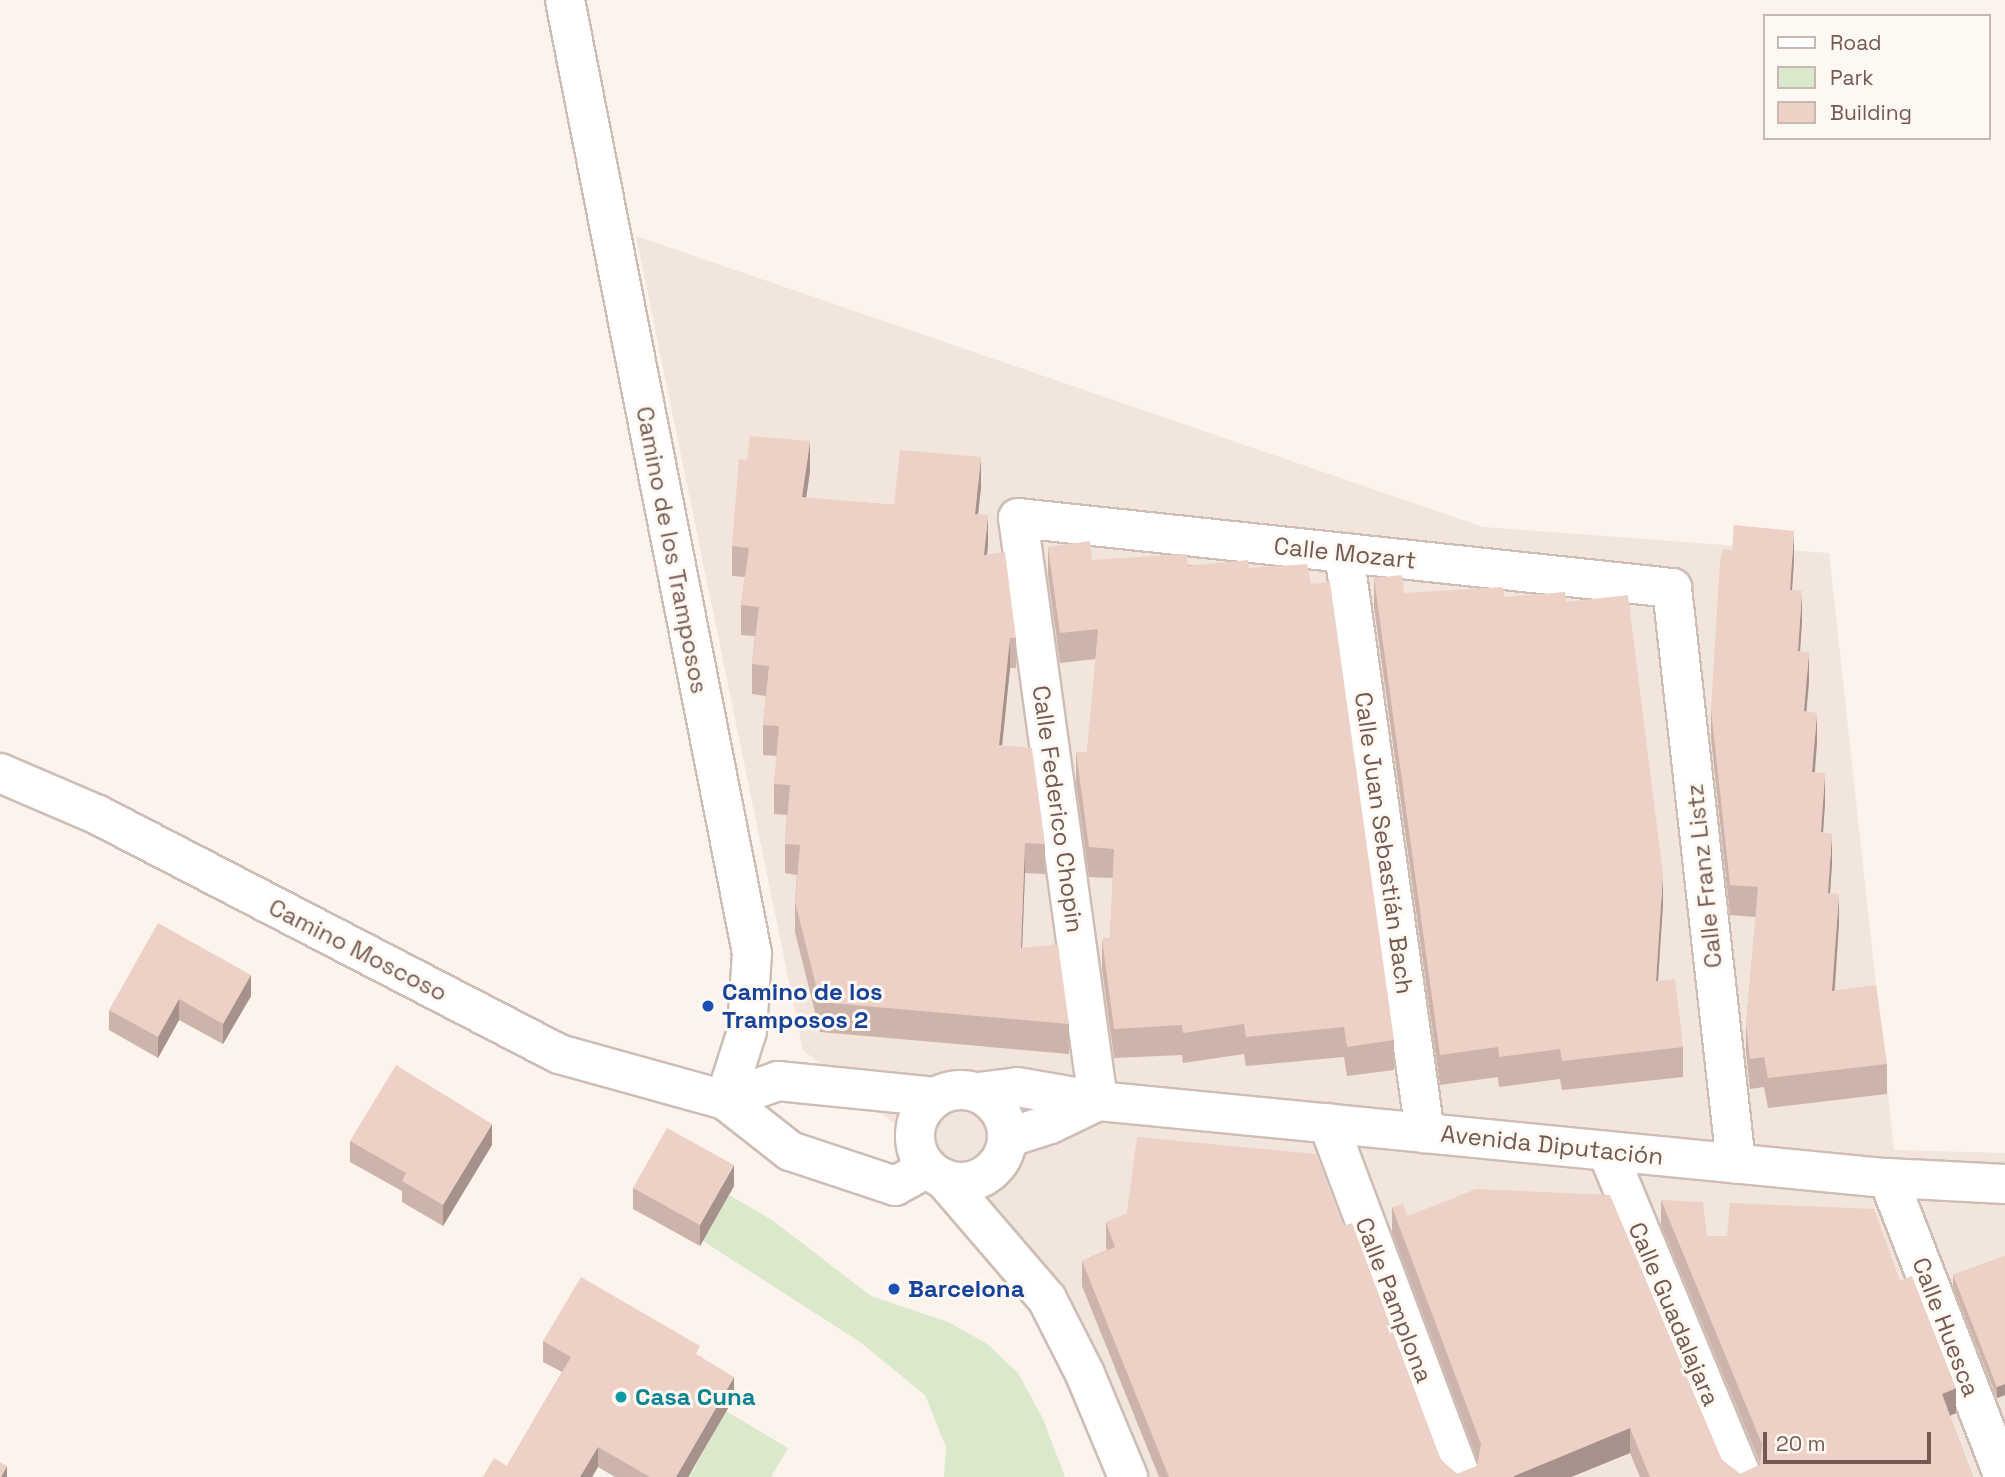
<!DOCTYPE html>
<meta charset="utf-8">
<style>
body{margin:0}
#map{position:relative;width:2005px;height:1477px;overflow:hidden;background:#fbf3ec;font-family:"Space Grotesk",sans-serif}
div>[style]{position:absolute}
.residential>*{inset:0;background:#f2e5db}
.green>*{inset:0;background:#dae8cb}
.roads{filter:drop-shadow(2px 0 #cebdb5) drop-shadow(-2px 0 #cebdb5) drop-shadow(0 2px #cebdb5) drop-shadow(0 -2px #cebdb5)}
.minor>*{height:38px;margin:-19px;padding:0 19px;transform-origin:19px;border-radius:19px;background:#fff}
.minor>.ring{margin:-19px;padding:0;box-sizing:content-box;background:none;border:38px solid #fff;border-radius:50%}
.wall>*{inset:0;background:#ccb4aa}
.shaded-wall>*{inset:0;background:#a6928b}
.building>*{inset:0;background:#edd1c6}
.dots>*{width:19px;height:19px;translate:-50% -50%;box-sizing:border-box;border:4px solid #fef8f2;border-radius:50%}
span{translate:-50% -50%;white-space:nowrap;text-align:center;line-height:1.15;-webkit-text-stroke:6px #fef8f2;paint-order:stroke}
.street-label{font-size:24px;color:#745951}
.transit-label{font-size:24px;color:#164399;font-weight:700}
.left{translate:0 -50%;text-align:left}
.culture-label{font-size:24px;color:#0d838f;font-weight:700}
.legend{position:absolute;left:1763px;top:14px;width:228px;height:126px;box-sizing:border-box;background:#fef8f2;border:2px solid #c7b8b2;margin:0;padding:9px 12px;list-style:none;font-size:21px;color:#745951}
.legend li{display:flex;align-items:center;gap:14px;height:35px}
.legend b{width:35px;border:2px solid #c7b8b2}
.scale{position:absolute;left:1763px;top:1432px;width:168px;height:32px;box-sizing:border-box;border:4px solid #745951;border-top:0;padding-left:9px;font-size:21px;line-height:24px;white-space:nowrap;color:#745951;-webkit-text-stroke:5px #fef8f2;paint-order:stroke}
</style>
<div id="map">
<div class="residential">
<div style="clip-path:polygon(636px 236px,1483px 527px,1829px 553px,1894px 1150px,2005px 1153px,2005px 1477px,1106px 1477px,994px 1205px,803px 1050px)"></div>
</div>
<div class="green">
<div style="clip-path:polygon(729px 1195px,772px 1220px,871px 1296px,948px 1322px,986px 1343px,1018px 1373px,1043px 1419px,1065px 1477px,944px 1477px,946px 1447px,925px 1395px,860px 1342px,703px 1241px)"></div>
<div style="clip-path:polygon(726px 1411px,788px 1448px,771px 1477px,674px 1477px,681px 1464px,693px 1471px)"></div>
</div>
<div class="roads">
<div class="minor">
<div style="left:565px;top:0;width:971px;rotate:78.9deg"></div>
<div style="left:752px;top:953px;width:78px;rotate:93.7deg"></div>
<div style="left:747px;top:1031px;width:72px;rotate:107.7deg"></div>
<div style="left:1344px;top:553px;width:586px;rotate:82.05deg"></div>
<div style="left:0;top:773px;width:107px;rotate:23.2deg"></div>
<div style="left:98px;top:815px;width:519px;rotate:27.4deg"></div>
<div style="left:559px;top:1054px;width:172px;rotate:15.5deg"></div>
<div style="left:725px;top:1100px;width:83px;rotate:38.1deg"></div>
<div style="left:790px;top:1151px;width:111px;rotate:18.4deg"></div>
<div style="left:895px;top:1186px;width:37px;rotate:-29deg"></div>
<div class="ring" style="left:915px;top:1090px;width:54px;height:54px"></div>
<div style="left:978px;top:1092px;width:39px;rotate:-7deg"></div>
<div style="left:1017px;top:1087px;width:82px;rotate:9.8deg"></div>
<div style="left:1098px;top:1101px;width:329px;rotate:5.6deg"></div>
<div style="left:1425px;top:1133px;width:465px;rotate:5.6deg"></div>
<div style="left:1888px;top:1178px;width:117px;rotate:2.9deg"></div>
<div style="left:725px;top:1100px;width:56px;rotate:-19.7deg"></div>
<div style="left:778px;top:1081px;width:158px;rotate:5.8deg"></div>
<div style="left:1098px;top:1101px;width:588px;rotate:-97.81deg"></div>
<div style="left:1018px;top:518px;width:658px;rotate:6.11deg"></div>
<div style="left:1672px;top:588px;width:579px;rotate:83.65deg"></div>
<div style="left:1328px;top:1123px;width:378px;rotate:69.4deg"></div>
<div style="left:1007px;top:1138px;width:45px;rotate:-18deg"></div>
<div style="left:1050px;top:1124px;width:53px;rotate:-25.6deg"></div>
<div style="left:1607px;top:1151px;width:353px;rotate:67.5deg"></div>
<div style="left:943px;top:1178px;width:160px;rotate:49.3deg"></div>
<div style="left:1047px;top:1299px;width:84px;rotate:63.1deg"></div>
<div style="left:1085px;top:1374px;width:112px;rotate:67.3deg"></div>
<div style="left:1888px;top:1178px;width:321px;rotate:68.8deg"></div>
</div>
</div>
<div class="wall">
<div style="clip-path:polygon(810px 471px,806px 498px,894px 505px,981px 487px,978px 514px,988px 545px,987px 554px,1016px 638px,1016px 668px,1010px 668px,1002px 746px,1045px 844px,1045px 874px,1025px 873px,1022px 948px,1069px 1024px,1069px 1054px,820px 1032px,795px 932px,795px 902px,797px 875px,785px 873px,785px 844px,787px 815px,774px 814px,774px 784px,777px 756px,763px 755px,763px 725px,766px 696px,752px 694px,752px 664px,755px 636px,741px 635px,741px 605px,745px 577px,732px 576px,732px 546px)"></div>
<div style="clip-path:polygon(1048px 547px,1092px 560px,1249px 568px,1394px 1040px,1394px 1070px,1347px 1076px,1344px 1057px,1246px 1066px,1244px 1054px,1183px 1063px,1182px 1055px,1114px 1058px,1102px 969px,1102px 939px,1110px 938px,1113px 878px,1089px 877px,1076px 782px,1076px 752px,1087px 753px,1096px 659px,1060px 663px,1048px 576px)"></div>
<div style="clip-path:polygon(1794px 560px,1792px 590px,1802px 621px,1800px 651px,1809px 681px,1806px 711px,1817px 742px,1815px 773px,1825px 803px,1823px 833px,1832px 863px,1830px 893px,1839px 923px,1835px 991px,1887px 1064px,1887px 1094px,1768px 1108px,1764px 1087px,1750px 1089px,1746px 1053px,1746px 1024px,1756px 917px,1730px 915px,1711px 739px,1711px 709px)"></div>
<div style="clip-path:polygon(1374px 578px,1404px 593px,1504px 597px,1566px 602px,1663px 904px,1658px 981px,1683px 1047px,1683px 1077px,1562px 1090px,1560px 1079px,1499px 1087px,1498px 1077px,1440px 1085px,1374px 607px)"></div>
<div style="clip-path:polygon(251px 975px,251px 996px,223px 1044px,179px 1020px,158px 1058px,109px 1030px,109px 1010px)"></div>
<div style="clip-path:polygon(350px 1141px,492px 1145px,443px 1226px,402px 1202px,402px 1191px,350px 1162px)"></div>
<div style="clip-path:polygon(734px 1186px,700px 1246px,633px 1209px,633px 1188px)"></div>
<div style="clip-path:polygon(1661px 1200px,1707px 1236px,1900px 1281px,1956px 1413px,1950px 1416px,1973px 1477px,1640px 1477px,1630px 1453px,1571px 1477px,1159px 1477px,1082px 1286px,1082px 1261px,1107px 1250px,1106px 1247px,1106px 1222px,1343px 1226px,1441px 1460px,1457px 1474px,1477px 1466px,1478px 1461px,1392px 1232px,1392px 1207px,1408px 1216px,1740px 1474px,1760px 1465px,1760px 1463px,1661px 1225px)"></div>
<div style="clip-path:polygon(2005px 1256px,2005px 1395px,1997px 1398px,1953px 1286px,1953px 1275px)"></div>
<div style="clip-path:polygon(543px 1341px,700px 1356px,734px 1398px,688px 1477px,615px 1477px,598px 1467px,592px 1477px,483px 1477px,507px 1466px,562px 1372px,543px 1362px)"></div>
</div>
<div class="shaded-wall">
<div style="clip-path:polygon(810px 441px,810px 471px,802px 527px,802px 497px)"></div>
<div style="clip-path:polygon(981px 457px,981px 487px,975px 544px,975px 514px)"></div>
<div style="clip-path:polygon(988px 515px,988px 545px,984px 585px,984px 555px)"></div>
<div style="clip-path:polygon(1794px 531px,1794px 560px,1790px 620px,1790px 590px)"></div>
<div style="clip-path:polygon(1802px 591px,1802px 621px,1798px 681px,1798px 651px)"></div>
<div style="clip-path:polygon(1010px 638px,1010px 668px,999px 775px,999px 745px)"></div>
<div style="clip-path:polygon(1809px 652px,1809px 681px,1804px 741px,1804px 711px)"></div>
<div style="clip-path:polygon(1817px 713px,1817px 742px,1812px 802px,1812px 772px)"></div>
<div style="clip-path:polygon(1825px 773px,1825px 803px,1821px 862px,1821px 832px)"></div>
<div style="clip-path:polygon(1832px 834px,1832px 863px,1828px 923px,1828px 893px)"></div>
<div style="clip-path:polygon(1025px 843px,1025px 873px,1021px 978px,1021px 948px)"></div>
<div style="clip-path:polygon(1663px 874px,1663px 904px,1656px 1011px,1656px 981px)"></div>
<div style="clip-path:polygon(1839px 894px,1839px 923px,1832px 1021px,1832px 991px)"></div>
<div style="clip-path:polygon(251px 975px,251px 996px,223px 1044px,223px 1024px)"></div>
<div style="clip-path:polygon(179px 999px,179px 1020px,158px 1058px,158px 1037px)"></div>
<div style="clip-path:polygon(492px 1124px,492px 1145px,443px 1226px,443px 1205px)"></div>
<div style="clip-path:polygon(734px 1165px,734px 1186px,700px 1246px,700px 1225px)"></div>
<div style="clip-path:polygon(734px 1377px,734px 1398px,688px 1477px,676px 1477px)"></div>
<div style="clip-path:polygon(2005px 1384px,2005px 1395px,1997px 1398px,1997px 1387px)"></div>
<div style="clip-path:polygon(1956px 1388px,1956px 1413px,1942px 1419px,1942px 1394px)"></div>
<div style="clip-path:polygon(1630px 1428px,1630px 1453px,1571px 1477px,1514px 1477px,1514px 1476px)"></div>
<div style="clip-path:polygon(598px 1447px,598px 1467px,592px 1477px,580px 1477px)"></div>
<div style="clip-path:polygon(7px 1466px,7px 1477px,1px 1477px)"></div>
</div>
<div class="building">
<div style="clip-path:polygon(750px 436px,810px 441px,802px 497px,894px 505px,900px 450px,981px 457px,975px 514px,988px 515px,984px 555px,1005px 552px,1016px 638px,1010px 638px,999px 745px,1032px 748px,1045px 844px,1025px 843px,1021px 948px,1058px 944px,1069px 1024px,820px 1002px,795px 902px,800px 845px,785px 844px,790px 785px,774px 784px,779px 726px,763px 725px,769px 666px,752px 664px,759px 607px,741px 605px,749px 548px,732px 546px,739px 459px,747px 460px)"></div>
<div style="clip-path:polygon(1734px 525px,1794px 531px,1790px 590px,1802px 591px,1798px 651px,1809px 652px,1804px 711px,1817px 713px,1812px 772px,1825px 773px,1821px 832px,1832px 834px,1828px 893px,1839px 894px,1832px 991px,1876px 985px,1887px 1064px,1768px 1078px,1764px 1057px,1750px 1059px,1746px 1024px,1758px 887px,1730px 885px,1711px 709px,1720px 561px,1723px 549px,1732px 550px)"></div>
<div style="clip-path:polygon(1090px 541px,1092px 560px,1186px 554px,1188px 566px,1248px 560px,1249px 568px,1307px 564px,1311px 584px,1330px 582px,1394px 1040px,1347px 1047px,1344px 1027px,1246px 1037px,1244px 1024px,1183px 1033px,1182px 1025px,1114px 1029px,1102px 939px,1110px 938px,1114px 849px,1089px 847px,1076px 752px,1087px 753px,1098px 629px,1060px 633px,1048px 547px)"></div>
<div style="clip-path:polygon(1402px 575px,1404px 593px,1503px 587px,1504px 597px,1565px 592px,1566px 602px,1628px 595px,1663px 874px,1656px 981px,1675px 979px,1683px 1047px,1562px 1061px,1560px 1049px,1499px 1057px,1498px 1047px,1440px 1055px,1374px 578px)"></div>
<div style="clip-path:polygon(158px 923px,251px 975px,223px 1024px,179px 999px,158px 1037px,109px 1010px)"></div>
<div style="clip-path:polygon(396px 1065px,492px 1124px,443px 1205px,402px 1181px,406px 1173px,350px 1141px)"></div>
<div style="clip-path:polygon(667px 1128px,734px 1165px,700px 1225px,633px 1188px)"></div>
<div style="clip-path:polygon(1137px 1137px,1316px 1154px,1343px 1226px,1352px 1223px,1441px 1460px,1457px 1474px,1477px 1466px,1481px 1444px,1392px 1207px,1403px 1204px,1408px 1216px,1476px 1189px,1610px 1195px,1722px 1460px,1740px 1474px,1760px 1465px,1762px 1444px,1661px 1200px,1703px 1202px,1707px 1236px,1727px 1236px,1730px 1203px,1874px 1209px,1900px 1281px,1912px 1276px,1956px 1388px,1942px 1394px,1973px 1477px,1650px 1477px,1630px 1428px,1514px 1476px,1514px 1477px,1169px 1477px,1082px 1261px,1115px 1247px,1106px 1222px,1127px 1213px)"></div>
<div style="clip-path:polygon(2005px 1256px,2005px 1384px,1997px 1387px,1953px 1275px)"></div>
<div style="clip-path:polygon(581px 1277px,700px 1346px,696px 1354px,734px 1377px,676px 1477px,650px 1477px,598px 1447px,580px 1477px,483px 1477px,494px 1458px,507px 1466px,571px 1357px,543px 1341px)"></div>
<div style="clip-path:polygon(0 1462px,7px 1466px,1px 1477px,0 1477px)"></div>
</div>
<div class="dots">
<div style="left:708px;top:1006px;background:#1a4fb4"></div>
<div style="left:894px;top:1289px;background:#1a4fb4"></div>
<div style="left:621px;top:1397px;background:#0f9aa8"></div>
</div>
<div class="street-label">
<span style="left:672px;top:550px;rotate:79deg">Camino de los Tramposos</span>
<span style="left:1345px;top:553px;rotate:6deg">Calle Mozart</span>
<span style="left:1058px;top:809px;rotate:82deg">Calle Federico Chopin</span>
<span style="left:1384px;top:843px;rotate:82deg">Calle Juan Sebastián Bach</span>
<span style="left:1704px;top:876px;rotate:-96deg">Calle Franz Listz</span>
<span style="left:358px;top:950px;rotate:27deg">Camino Moscoso</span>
<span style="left:1552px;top:1145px;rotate:6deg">Avenida Diputación</span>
<span style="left:1394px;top:1300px;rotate:69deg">Calle Pamplona</span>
<span style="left:1674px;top:1314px;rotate:67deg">Calle Guadalajara</span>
<span style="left:1946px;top:1327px;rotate:69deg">Calle Huesca</span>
</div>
<div class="transit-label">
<span class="left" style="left:722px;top:1006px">Camino de los<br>Tramposos 2</span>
<span class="left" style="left:908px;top:1289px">Barcelona</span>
</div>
<div class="culture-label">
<span class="left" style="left:635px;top:1397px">Casa Cuna</span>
</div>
<ul class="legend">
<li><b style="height:9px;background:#fff"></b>Road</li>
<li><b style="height:19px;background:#dae8cb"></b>Park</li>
<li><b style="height:19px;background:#edd1c6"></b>Building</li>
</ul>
<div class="scale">20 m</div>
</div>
